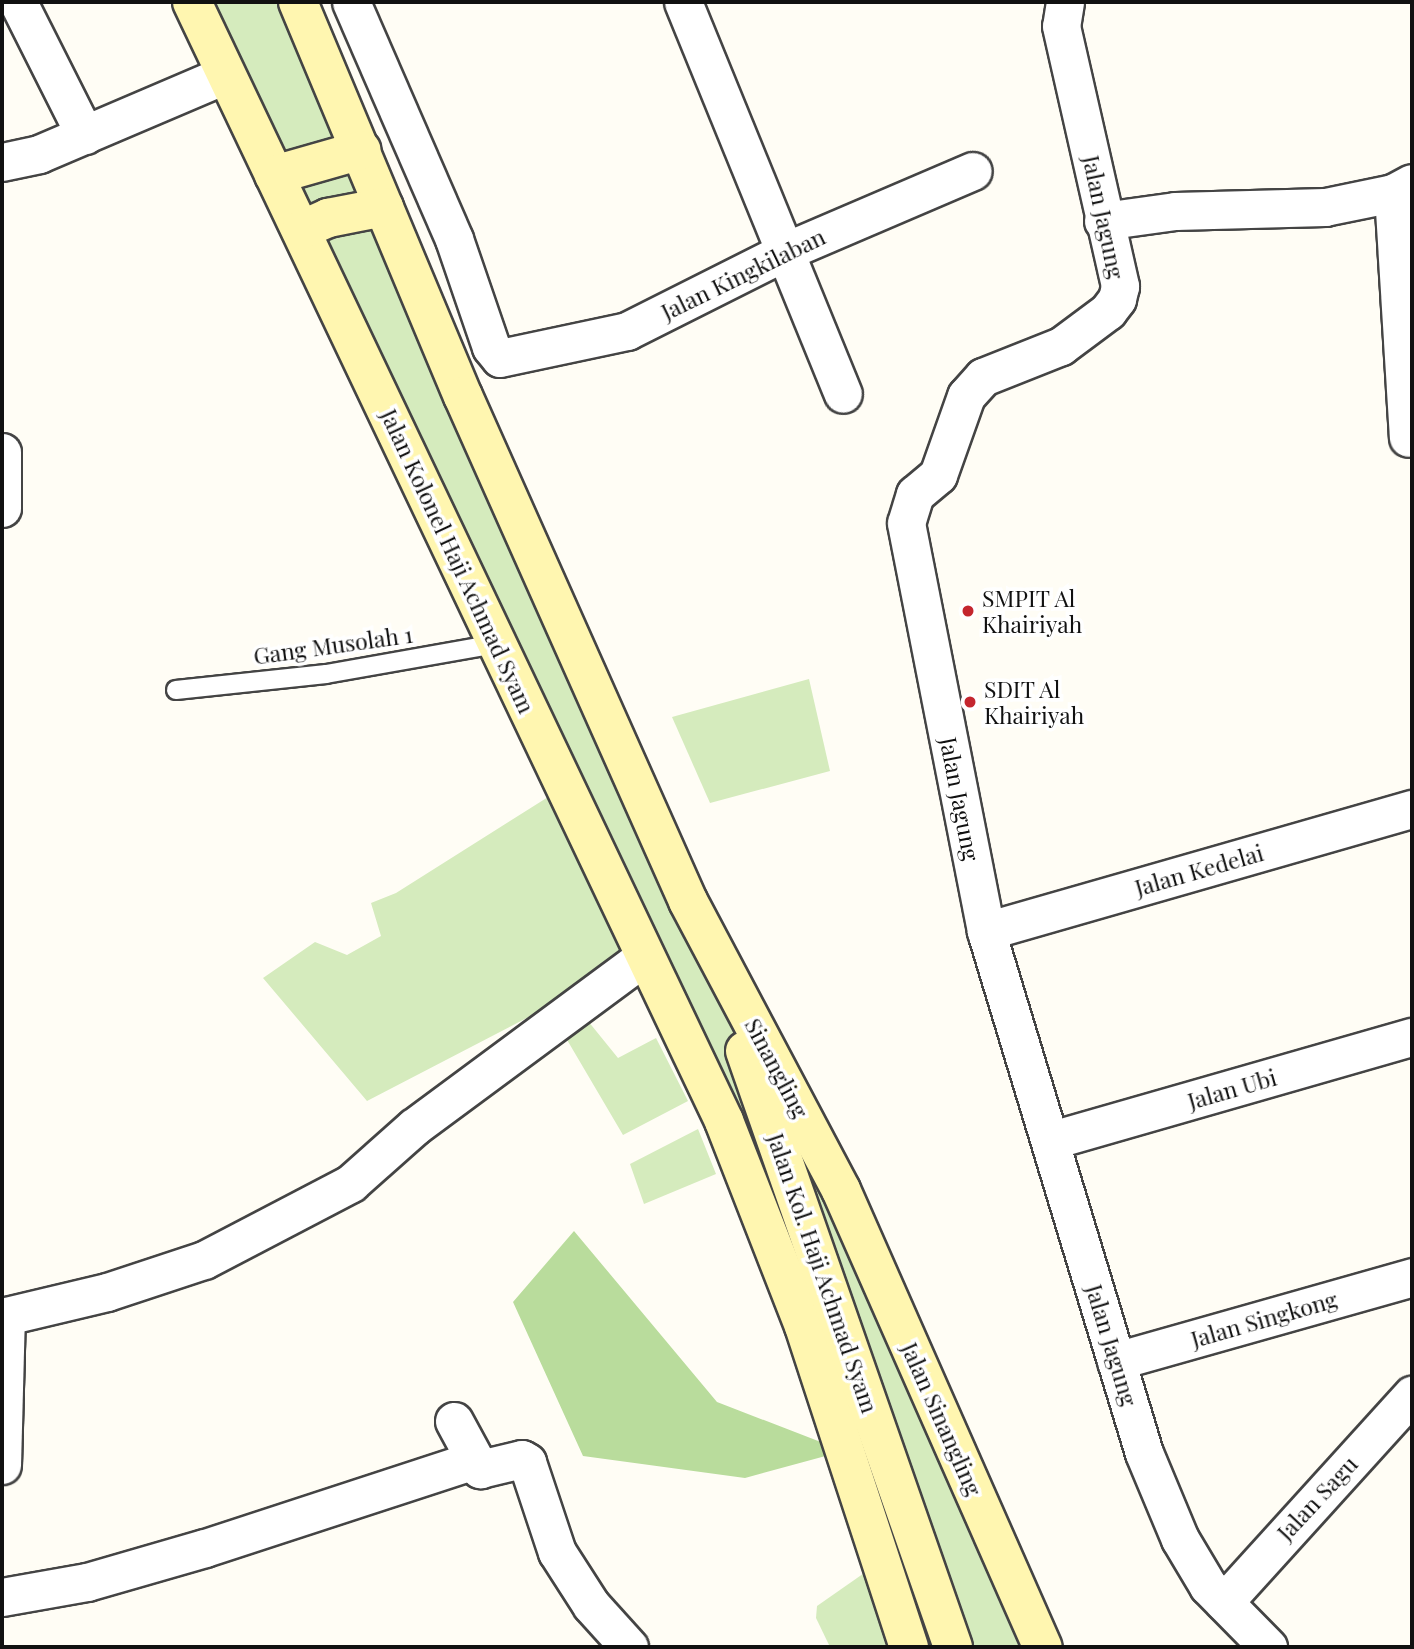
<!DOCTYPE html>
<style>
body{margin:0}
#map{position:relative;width:1414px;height:1649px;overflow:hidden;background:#fffdf5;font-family:"Playfair Display",serif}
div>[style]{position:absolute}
.green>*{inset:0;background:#d5ebbd}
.forest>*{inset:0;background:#b9dc9c}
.roads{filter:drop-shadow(2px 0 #444) drop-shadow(-2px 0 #444) drop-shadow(0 2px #444) drop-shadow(0 -2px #444)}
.lane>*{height:18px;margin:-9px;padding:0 9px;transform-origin:9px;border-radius:9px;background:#fff}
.street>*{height:37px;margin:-18.5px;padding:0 18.5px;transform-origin:18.5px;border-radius:18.5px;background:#fff}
.secondary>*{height:38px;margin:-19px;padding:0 19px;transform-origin:19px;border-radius:19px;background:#fff6b0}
.dots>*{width:19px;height:19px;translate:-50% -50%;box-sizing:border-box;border:4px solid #fff;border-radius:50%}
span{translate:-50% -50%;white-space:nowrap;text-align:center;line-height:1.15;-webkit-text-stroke:7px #fff;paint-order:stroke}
.street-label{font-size:23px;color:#111}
.poi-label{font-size:23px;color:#111}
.left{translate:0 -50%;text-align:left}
.frame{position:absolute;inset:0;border:4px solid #111;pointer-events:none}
</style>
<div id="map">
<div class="green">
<div style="clip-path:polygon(194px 2px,298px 2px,643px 807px,841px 1190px,1043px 1647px,955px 1647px,801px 1207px,815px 1190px,839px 1188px,724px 1121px,644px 957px,367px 1101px,263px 978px,315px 942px,347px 955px,381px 936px,371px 903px,396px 893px,564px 787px)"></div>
<div style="clip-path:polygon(809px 679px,830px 771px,710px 803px,672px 717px)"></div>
<div style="clip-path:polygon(588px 1021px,618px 1058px,656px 1038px,688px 1101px,623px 1135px,563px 1033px)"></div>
<div style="clip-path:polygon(698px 1129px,716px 1174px,644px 1204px,630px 1164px)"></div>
<div style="clip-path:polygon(880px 1562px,909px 1647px,830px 1647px,816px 1618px,817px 1606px)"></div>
</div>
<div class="forest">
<div style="clip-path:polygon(574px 1231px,717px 1402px,844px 1451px,745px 1478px,583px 1456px,513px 1302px)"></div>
</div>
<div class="roads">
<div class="lane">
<div style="left:176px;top:690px;width:151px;rotate:-6.1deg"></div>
<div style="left:326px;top:674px;width:173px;rotate:-10deg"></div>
</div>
<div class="street">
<div style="left:18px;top:2px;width:149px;rotate:63.3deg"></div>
<div style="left:351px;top:2px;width:258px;rotate:66.5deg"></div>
<div style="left:454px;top:239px;width:114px;rotate:71.1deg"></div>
<div style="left:491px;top:347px;width:14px;rotate:51deg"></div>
<div style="left:500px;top:358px;width:130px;rotate:-12deg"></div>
<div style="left:627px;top:331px;width:178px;rotate:-26.7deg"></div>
<div style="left:786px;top:251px;width:203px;rotate:-23.2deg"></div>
<div style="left:683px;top:2px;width:423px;rotate:67.8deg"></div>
<div style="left:1065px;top:2px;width:24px;rotate:99deg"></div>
<div style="left:1061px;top:26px;width:267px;rotate:77.2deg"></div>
<div style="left:1120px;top:286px;width:13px;rotate:103deg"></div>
<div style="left:1117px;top:299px;width:15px;rotate:127deg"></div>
<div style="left:1108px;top:311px;width:59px;rotate:143.3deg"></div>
<div style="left:1061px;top:346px;width:84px;rotate:158.3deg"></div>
<div style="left:983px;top:377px;width:25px;rotate:132deg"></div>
<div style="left:966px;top:396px;width:84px;rotate:109.5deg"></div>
<div style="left:938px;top:475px;width:30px;rotate:140deg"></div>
<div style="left:915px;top:494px;width:30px;rotate:107deg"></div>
<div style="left:906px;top:523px;width:416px;rotate:78.9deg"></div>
<div style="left:986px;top:931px;width:545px;rotate:73.16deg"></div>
<div style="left:1144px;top:1453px;width:93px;rotate:67.3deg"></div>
<div style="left:1180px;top:1539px;width:55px;rotate:59.2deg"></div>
<div style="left:1208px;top:1586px;width:86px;rotate:45.5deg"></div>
<div style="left:2px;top:162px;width:38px;rotate:-12deg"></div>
<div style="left:39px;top:154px;width:201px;rotate:-23.1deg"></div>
<div style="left:1393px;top:193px;width:245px;rotate:86.5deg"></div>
<div style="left:1103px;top:221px;width:73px;rotate:-7.9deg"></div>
<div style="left:1175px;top:211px;width:150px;rotate:-1.5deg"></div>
<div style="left:1325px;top:207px;width:69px;rotate:-11.6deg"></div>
<div style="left:1393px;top:193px;width:21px;rotate:-28deg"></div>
<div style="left:2px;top:452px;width:56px;rotate:90deg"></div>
<div style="left:986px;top:931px;width:443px;rotate:-16deg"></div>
<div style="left:1052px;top:1140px;width:374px;rotate:-16deg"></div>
<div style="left:2px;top:1317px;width:108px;rotate:-13.4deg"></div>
<div style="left:107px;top:1292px;width:102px;rotate:-18.3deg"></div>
<div style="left:204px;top:1260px;width:166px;rotate:-27.6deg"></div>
<div style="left:351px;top:1183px;width:84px;rotate:-41.6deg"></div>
<div style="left:414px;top:1127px;width:286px;rotate:-36.5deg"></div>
<div style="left:1116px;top:1361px;width:308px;rotate:-15.8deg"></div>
<div style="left:454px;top:1421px;width:55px;rotate:61.6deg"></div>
<div style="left:480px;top:1469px;width:43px;rotate:-13.4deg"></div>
<div style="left:522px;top:1459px;width:6px;rotate:31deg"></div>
<div style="left:527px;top:1462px;width:95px;rotate:71.6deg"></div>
<div style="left:557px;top:1552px;width:63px;rotate:57.3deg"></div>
<div style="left:591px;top:1605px;width:57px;rotate:47.9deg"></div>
<div style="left:2px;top:1465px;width:149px;rotate:-88.5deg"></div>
<div style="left:2px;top:1597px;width:86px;rotate:-10deg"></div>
<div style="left:87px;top:1582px;width:123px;rotate:-16.1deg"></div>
<div style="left:205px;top:1548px;width:283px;rotate:-18.1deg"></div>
<div style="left:1224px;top:1602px;width:280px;rotate:-47.8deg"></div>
</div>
<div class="secondary">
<div style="left:192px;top:2px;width:1239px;rotate:64.57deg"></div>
<div style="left:724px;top:1121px;width:220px;rotate:68.7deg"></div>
<div style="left:804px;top:1326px;width:338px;rotate:71.9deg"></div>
<div style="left:298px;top:2px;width:427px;rotate:67.3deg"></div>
<div style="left:463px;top:396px;width:553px;rotate:65.98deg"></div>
<div style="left:688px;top:901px;width:327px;rotate:62.1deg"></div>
<div style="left:841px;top:1190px;width:500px;rotate:66.2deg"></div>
<div style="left:274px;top:175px;width:91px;rotate:-15.9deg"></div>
<div style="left:301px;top:230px;width:30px;rotate:-24deg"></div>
<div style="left:328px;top:218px;width:57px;rotate:-11.1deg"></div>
<div style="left:745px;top:1051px;width:631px;rotate:70.76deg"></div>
</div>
</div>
<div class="dots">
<div style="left:968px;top:611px;background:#c4262e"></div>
<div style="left:970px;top:702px;background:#c4262e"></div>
</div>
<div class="street-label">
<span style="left:1104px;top:217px;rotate:78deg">Jalan Jagung</span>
<span style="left:743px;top:274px;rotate:-26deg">Jalan Kingkilaban</span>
<span style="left:458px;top:561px;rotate:65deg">Jalan Kolonel Haji Achmad Syam</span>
<span style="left:333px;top:645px;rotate:-8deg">Gang Musolah 1</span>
<span style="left:960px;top:799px;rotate:79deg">Jalan Jagung</span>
<span style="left:1199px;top:870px;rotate:-16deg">Jalan Kedelai</span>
<span style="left:777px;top:1068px;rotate:62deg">Sinangling</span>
<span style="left:1232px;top:1089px;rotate:-16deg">Jalan Ubi</span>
<span style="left:823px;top:1273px;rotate:71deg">Jalan Kol. Haji Achmad Syam</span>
<span style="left:1264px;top:1319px;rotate:-16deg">Jalan Singkong</span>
<span style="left:1112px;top:1345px;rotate:73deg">Jalan Jagung</span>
<span style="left:942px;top:1419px;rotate:66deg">Jalan Sinangling</span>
<span style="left:1317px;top:1498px;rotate:-47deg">Jalan Sagu</span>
</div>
<div class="poi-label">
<span class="left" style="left:982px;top:611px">SMPIT Al<br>Khairiyah</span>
<span class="left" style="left:984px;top:702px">SDIT Al<br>Khairiyah</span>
</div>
<div class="frame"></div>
</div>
